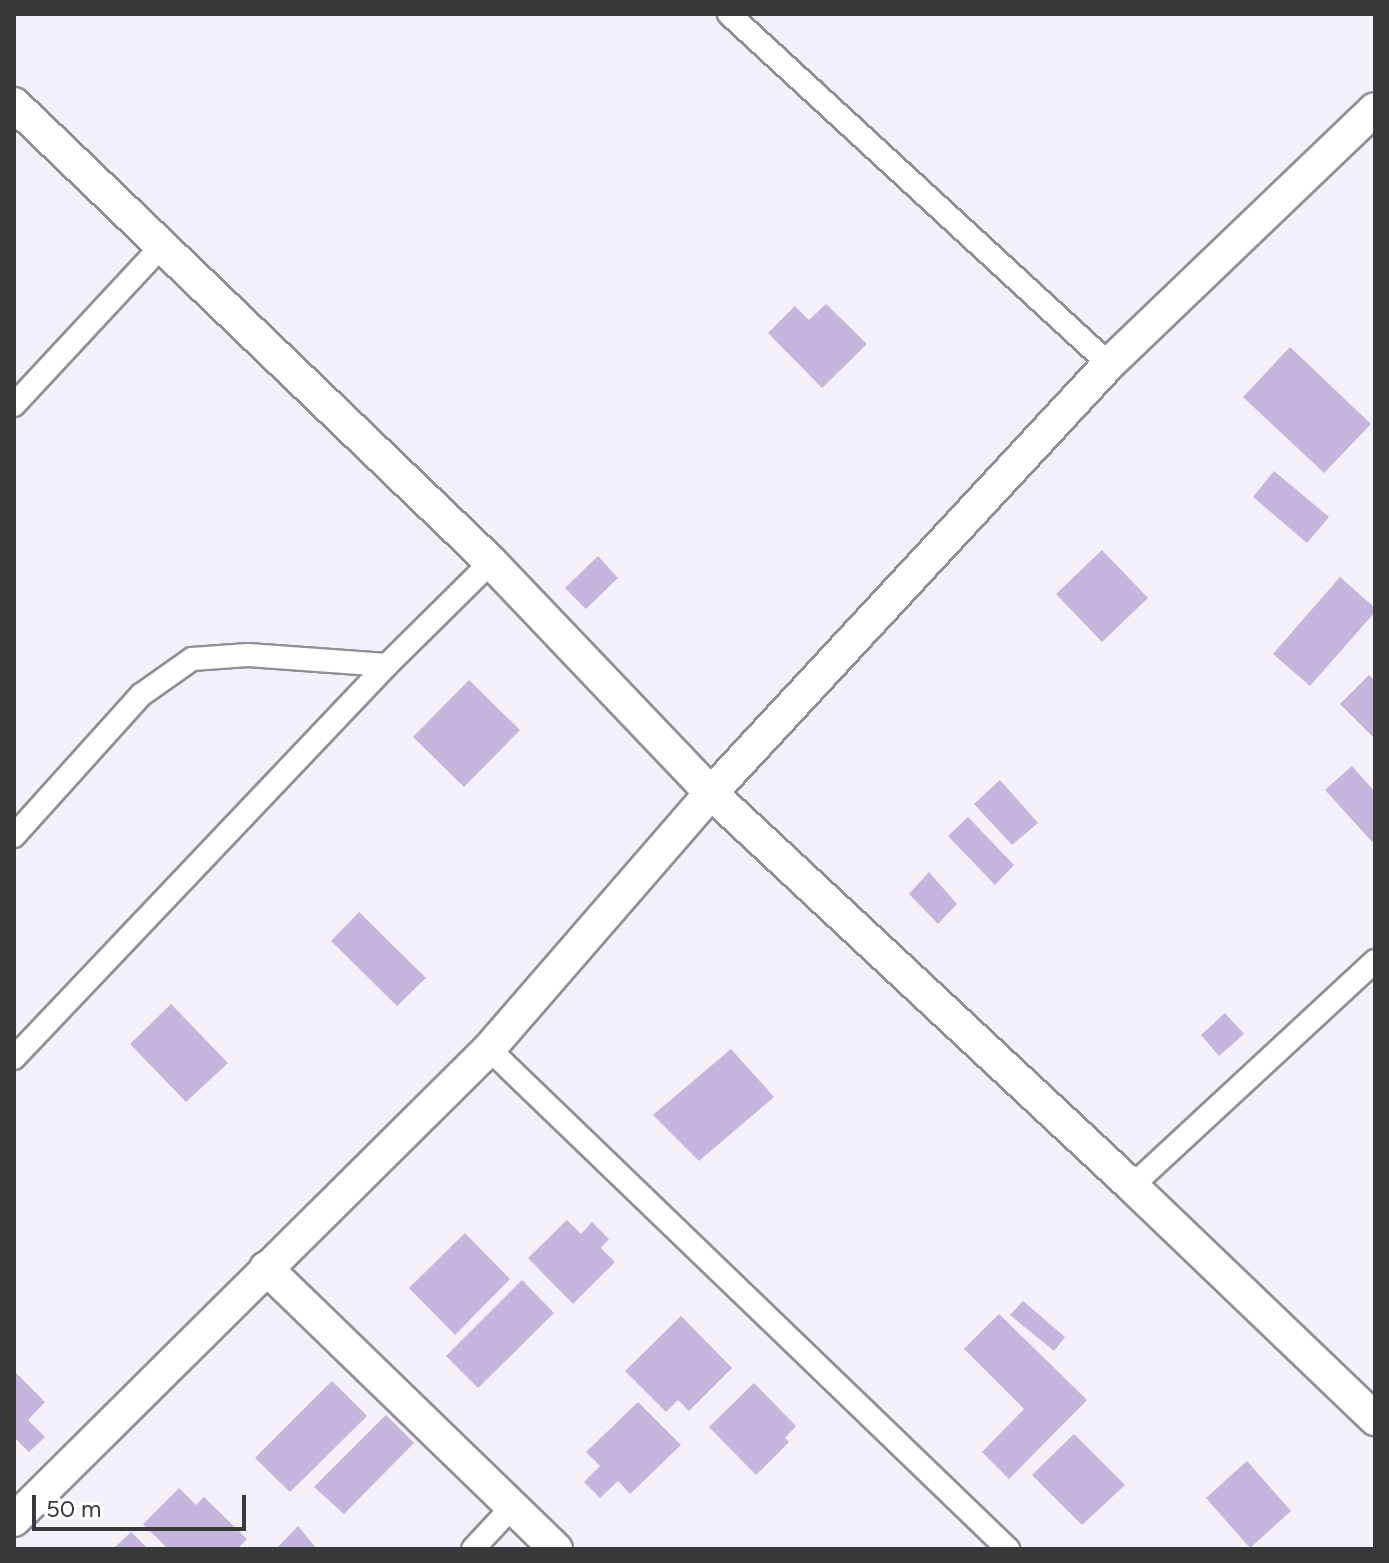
<!DOCTYPE html>
<style>
body{margin:0}
#map{position:relative;width:1389px;height:1563px;overflow:hidden;background:#f4f0f9;font-family:Figtree,sans-serif}
div>[style]{position:absolute}
.building>*{inset:0;background:#c4b5dc}
.roads{filter:drop-shadow(2px 0 #918e95) drop-shadow(-2px 0 #918e95) drop-shadow(0 2px #918e95) drop-shadow(0 -2px #918e95)}
.street>*{height:22px;margin:-11px;padding:0 11px;transform-origin:11px;border-radius:11px;background:#fff}
.secondary>*{height:32px;margin:-16px;padding:0 16px;transform-origin:16px;border-radius:16px;background:#fff}
span{translate:-50% -50%;white-space:nowrap;text-align:center;line-height:1.15;-webkit-text-stroke:8px #fff;paint-order:stroke}
.frame{position:absolute;inset:0;border:16px solid #39383b;pointer-events:none}
.scale{position:absolute;left:32px;top:1495px;width:214px;height:36px;box-sizing:border-box;border:4px solid #39383b;border-top:0;padding-left:10px;font-size:24px;line-height:28px;white-space:nowrap;color:#39383b;-webkit-text-stroke:6px #fff;paint-order:stroke}
</style>
<div id="map">
<div class="building">
<div style="clip-path:polygon(826px 304px,867px 344px,822px 388px,768px 333px,795px 306px,809px 320px)"></div>
<div style="clip-path:polygon(1290px 347px,1371px 424px,1324px 473px,1243px 397px)"></div>
<div style="clip-path:polygon(1274px 471px,1329px 517px,1307px 543px,1253px 497px)"></div>
<div style="clip-path:polygon(1102px 550px,1148px 598px,1102px 642px,1056px 594px)"></div>
<div style="clip-path:polygon(598px 556px,618px 578px,586px 609px,565px 588px)"></div>
<div style="clip-path:polygon(1340px 577px,1375px 608px,1375px 612px,1310px 686px,1273px 654px)"></div>
<div style="clip-path:polygon(1369px 675px,1375px 681px,1375px 739px,1340px 704px)"></div>
<div style="clip-path:polygon(469px 680px,520px 730px,464px 787px,413px 737px)"></div>
<div style="clip-path:polygon(1352px 766px,1375px 792px,1375px 845px,1325px 790px)"></div>
<div style="clip-path:polygon(1000px 780px,1038px 823px,1012px 845px,974px 804px)"></div>
<div style="clip-path:polygon(968px 817px,1014px 865px,995px 885px,948px 836px)"></div>
<div style="clip-path:polygon(929px 872px,957px 904px,938px 924px,909px 894px)"></div>
<div style="clip-path:polygon(359px 912px,426px 978px,397px 1006px,331px 941px)"></div>
<div style="clip-path:polygon(171px 1004px,228px 1063px,186px 1102px,130px 1044px)"></div>
<div style="clip-path:polygon(1225px 1013px,1244px 1034px,1219px 1056px,1201px 1035px)"></div>
<div style="clip-path:polygon(731px 1049px,774px 1097px,699px 1161px,653px 1115px)"></div>
<div style="clip-path:polygon(567px 1220px,581px 1234px,592px 1222px,609px 1239px,601px 1248px,615px 1262px,573px 1304px,528px 1258px)"></div>
<div style="clip-path:polygon(465px 1233px,510px 1279px,455px 1335px,409px 1288px)"></div>
<div style="clip-path:polygon(522px 1280px,554px 1313px,478px 1388px,446px 1356px)"></div>
<div style="clip-path:polygon(1023px 1301px,1065px 1337px,1054px 1351px,1010px 1315px)"></div>
<div style="clip-path:polygon(999px 1314px,1087px 1400px,1009px 1479px,982px 1452px,1024px 1409px,964px 1349px)"></div>
<div style="clip-path:polygon(681px 1316px,732px 1368px,689px 1411px,678px 1400px,666px 1412px,625px 1371px)"></div>
<div style="clip-path:polygon(14px 1371px,45px 1402px,28px 1420px,45px 1437px,29px 1452px,14px 1437px)"></div>
<div style="clip-path:polygon(332px 1381px,367px 1416px,290px 1492px,255px 1458px)"></div>
<div style="clip-path:polygon(754px 1383px,796px 1426px,785px 1438px,789px 1442px,756px 1475px,709px 1427px)"></div>
<div style="clip-path:polygon(638px 1402px,681px 1445px,630px 1494px,618px 1481px,600px 1498px,584px 1482px,600px 1466px,586px 1452px)"></div>
<div style="clip-path:polygon(386px 1415px,414px 1443px,344px 1514px,314px 1487px)"></div>
<div style="clip-path:polygon(1074px 1434px,1125px 1485px,1082px 1525px,1032px 1475px)"></div>
<div style="clip-path:polygon(1247px 1461px,1291px 1511px,1250px 1548px,1206px 1498px)"></div>
<div style="clip-path:polygon(179px 1488px,196px 1505px,204px 1497px,247px 1539px,237px 1549px,168px 1549px,143px 1524px)"></div>
<div style="clip-path:polygon(298px 1526px,317px 1549px,276px 1549px)"></div>
<div style="clip-path:polygon(131px 1532px,148px 1549px,113px 1549px)"></div>
</div>
<div class="roads">
<div class="street">
<div style="left:729px;top:14px;width:517px;rotate:42.65deg"></div>
<div style="left:14px;top:405px;width:217px;rotate:-47.1deg"></div>
<div style="left:14px;top:836px;width:190px;rotate:-48deg"></div>
<div style="left:141px;top:695px;width:62px;rotate:-35.2deg"></div>
<div style="left:192px;top:659px;width:56px;rotate:-4.1deg"></div>
<div style="left:248px;top:655px;width:139px;rotate:4.1deg"></div>
<div style="left:489px;top:1049px;width:721px;rotate:43.93deg"></div>
<div style="left:14px;top:1058px;width:542px;rotate:-46.5deg"></div>
<div style="left:387px;top:665px;width:146px;rotate:-44.7deg"></div>
<div style="left:1132px;top:1186px;width:331px;rotate:-42.8deg"></div>
<div style="left:473px;top:1549px;width:57px;rotate:-47.1deg"></div>
</div>
<div class="secondary">
<div style="left:14px;top:104px;width:661px;rotate:43.84deg"></div>
<div style="left:491px;top:562px;width:319px;rotate:46.4deg"></div>
<div style="left:711px;top:793px;width:576px;rotate:43.03deg"></div>
<div style="left:1132px;top:1186px;width:337px;rotate:43.8deg"></div>
<div style="left:266px;top:1268px;width:404px;rotate:44.1deg"></div>
<div style="left:14px;top:1520px;width:669px;rotate:-44.76deg"></div>
<div style="left:489px;top:1049px;width:339px;rotate:-49.1deg"></div>
<div style="left:711px;top:793px;width:585px;rotate:-47.15deg"></div>
<div style="left:1109px;top:364px;width:368px;rotate:-43.8deg"></div>
</div>
</div>
<div class="frame"></div>
<div class="scale">50 m</div>
</div>
